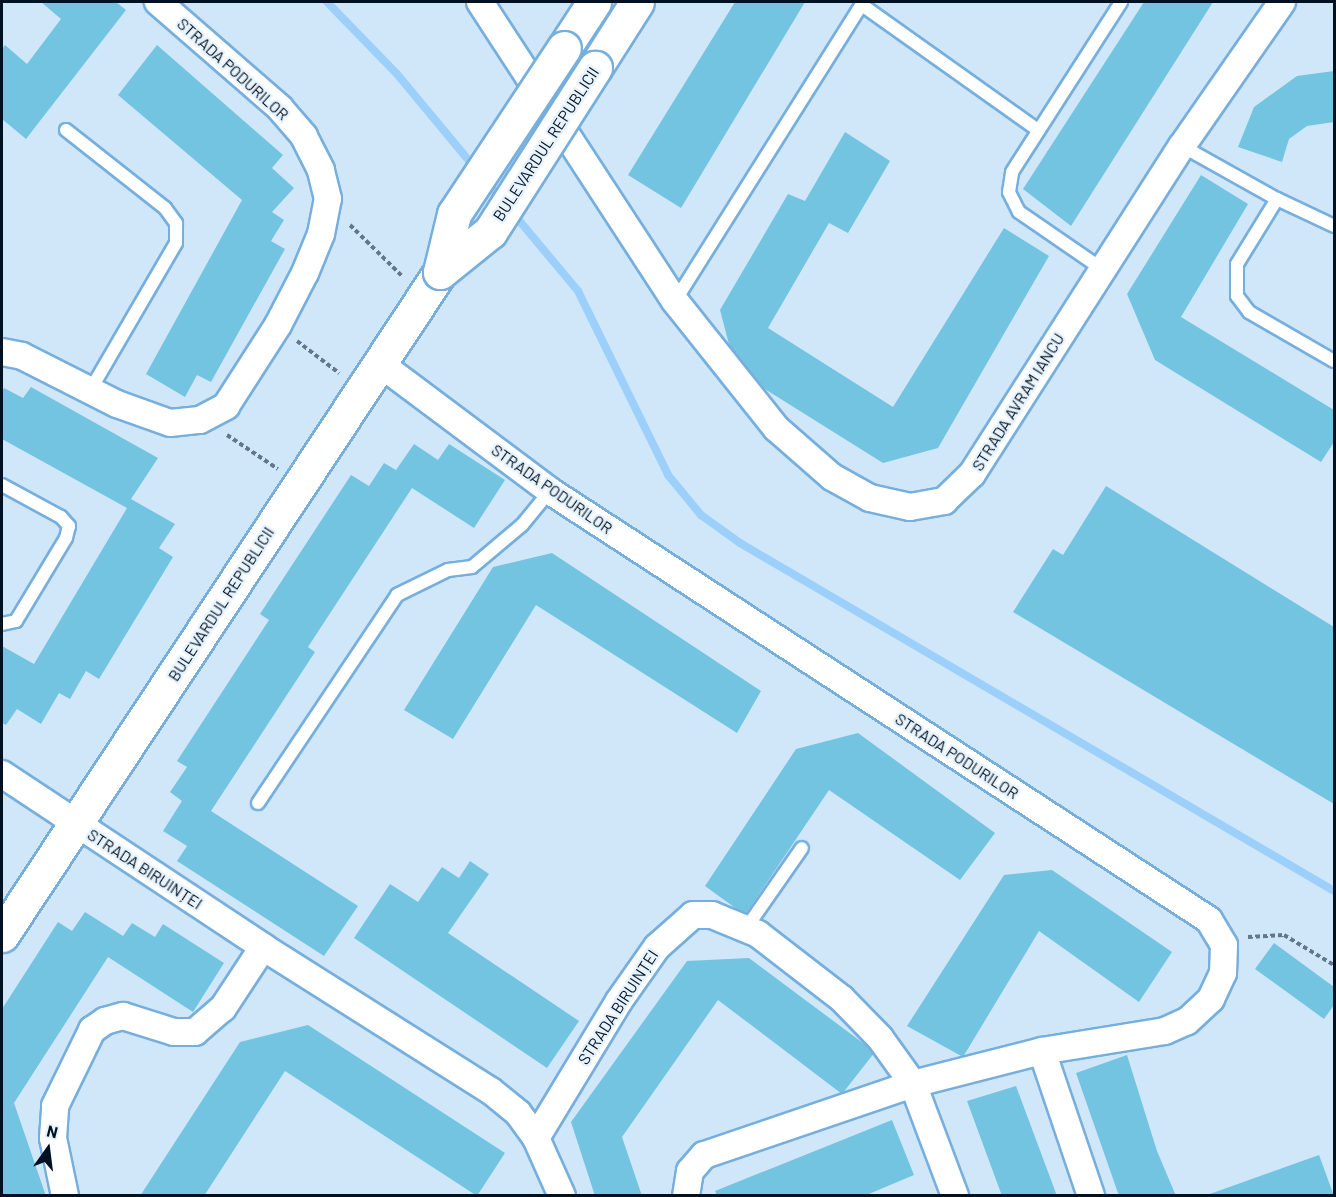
<!DOCTYPE html>
<meta charset="utf-8">
<style>
body{margin:0}
#map{position:relative;width:1336px;height:1197px;overflow:hidden;background:#d0e7fa;font-family:Barlow,sans-serif}
div>[style]{position:absolute}
.stream>*{height:8px;margin:-4px;padding:0 4px;transform-origin:4px;border-radius:4px;background:#9cd0fa}
.building>*{inset:0;background:#73c4e1}
.path>*{height:4px;margin-top:-2px;transform-origin:0;background:repeating-linear-gradient(90deg,#637788 0 4.5px,transparent 0 7.5px)}
.roads{filter:drop-shadow(2px 0 #76afdd) drop-shadow(-2px 0 #76afdd) drop-shadow(0 2px #76afdd) drop-shadow(0 -2px #76afdd)}
.lane>*{height:12px;margin:-6px;padding:0 6px;transform-origin:6px;border-radius:6px;background:#fff}
.street>*{height:26px;margin:-13px;padding:0 13px;transform-origin:13px;border-radius:13px;background:#fff}
.secondary>*{height:33px;margin:-16.5px;padding:0 16.5px;transform-origin:16.5px;border-radius:16.5px;background:#fff}
.bridges{filter:drop-shadow(2px 0 #76afdd) drop-shadow(-2px 0 #76afdd) drop-shadow(0 2px #76afdd) drop-shadow(0 -2px #76afdd)}
.secondary-bridge>*{height:33px;margin:-16.5px;padding:0 16.5px;transform-origin:16.5px;border-radius:16.5px;background:#fff}
span{translate:-50% -50%;white-space:nowrap;text-align:center;line-height:1.15;-webkit-text-stroke:5px #e7f3fc;paint-order:stroke}
.street-label{font-size:16px;color:#001121}
.frame{position:absolute;inset:0;border:3px solid #001121;pointer-events:none}
.north{position:absolute;left:18px;top:1119px;width:60px;height:60px;-webkit-text-stroke:4px #e7f3fc;paint-order:stroke;rotate:14deg;font-size:16px;font-weight:700;line-height:24px;text-align:center;color:#001121}
.north::after{content:'';display:block;margin:auto;width:21px;height:27px;background:#001121;clip-path:polygon(50% 0,100% 100%,50% 72%,0 100%)}
</style>
<div id="map">
<div class="stream">
<div style="left:327px;top:2px;width:100px;rotate:45.8deg"></div>
<div style="left:397px;top:74px;width:122px;rotate:50.3deg"></div>
<div style="left:485px;top:180px;width:27px;rotate:51deg"></div>
<div style="left:512px;top:212px;width:103px;rotate:50.1deg"></div>
<div style="left:578px;top:291px;width:205px;rotate:63.9deg"></div>
<div style="left:668px;top:475px;width:52px;rotate:50.5deg"></div>
<div style="left:701px;top:515px;width:48px;rotate:35.7deg"></div>
<div style="left:740px;top:543px;width:688px;rotate:30.36deg"></div>
</div>
<div class="building">
<div style="clip-path:polygon(41px 2px,116px 2px,126px 10px,26px 139px,2px 119px,2px 49px,5px 45px,27px 64px,61px 19px)"></div>
<div style="clip-path:polygon(735px 2px,805px 2px,681px 208px,628px 175px)"></div>
<div style="clip-path:polygon(1144px 2px,1213px 2px,1071px 226px,1023px 189px)"></div>
<div style="clip-path:polygon(157px 45px,283px 155px,272px 168px,294px 188px,272px 212px,284px 220px,271px 241px,285px 249px,211px 382px,197px 375px,185px 397px,146px 374px,242px 200px,118px 95px)"></div>
<div style="clip-path:polygon(1334px 71px,1334px 122px,1307px 126px,1289px 139px,1282px 162px,1238px 147px,1254px 107px,1297px 76px)"></div>
<div style="clip-path:polygon(845px 132px,890px 161px,848px 233px,829px 223px,768px 328px,893px 407px,1004px 228px,1049px 256px,938px 448px,883px 463px,736px 371px,720px 310px,788px 194px,805px 201px)"></div>
<div style="clip-path:polygon(1201px 175px,1248px 204px,1181px 317px,1334px 410px,1334px 442px,1321px 462px,1155px 360px,1127px 294px)"></div>
<div style="clip-path:polygon(31px 387px,158px 458px,131px 499px,175px 524px,159px 548px,173px 557px,99px 679px,86px 671px,70px 699px,59px 693px,41px 724px,17px 709px,6px 725px,2px 723px,2px 646px,34px 664px,127px 508px,2px 439px,2px 392px,4px 388px,23px 398px)"></div>
<div style="clip-path:polygon(414px 444px,438px 460px,449px 444px,505px 480px,474px 528px,412px 488px,308px 647px,315px 652px,211px 811px,358px 906px,324px 956px,177px 861px,187px 846px,163px 831px,182px 801px,170px 792px,187px 767px,177px 761px,269px 620px,260px 614px,351px 475px,369px 486px,384px 463px,396px 470px)"></div>
<div style="clip-path:polygon(1106px 486px,1334px 627px,1334px 804px,1013px 612px,1053px 549px,1063px 555px)"></div>
<div style="clip-path:polygon(552px 553px,761px 691px,737px 733px,536px 605px,453px 739px,404px 710px,493px 567px)"></div>
<div style="clip-path:polygon(858px 733px,995px 833px,960px 880px,829px 790px,745px 915px,705px 886px,796px 749px)"></div>
<div style="clip-path:polygon(470px 861px,489px 874px,448px 933px,579px 1021px,547px 1068px,354px 938px,390px 884px,418px 902px,442px 867px,459px 878px)"></div>
<div style="clip-path:polygon(1052px 870px,1172px 952px,1139px 1002px,1039px 931px,963px 1057px,907px 1026px,1004px 875px)"></div>
<div style="clip-path:polygon(85px 912px,123px 936px,132px 923px,155px 937px,163px 924px,224px 963px,193px 1012px,108px 957px,14px 1103px,46px 1196px,2px 1196px,2px 1009px,58px 922px,72px 931px)"></div>
<div style="clip-path:polygon(1274px 943px,1334px 987px,1334px 1005px,1324px 1019px,1255px 969px)"></div>
<div style="clip-path:polygon(749px 958px,875px 1052px,842px 1094px,718px 1000px,622px 1137px,642px 1196px,595px 1196px,571px 1122px,687px 961px)"></div>
<div style="clip-path:polygon(308px 1025px,505px 1153px,477px 1196px,285px 1071px,204px 1196px,140px 1196px,240px 1042px)"></div>
<div style="clip-path:polygon(1127px 1055px,1157px 1151px,1176px 1196px,1119px 1196px,1076px 1073px)"></div>
<div style="clip-path:polygon(1016px 1086px,1057px 1196px,1002px 1196px,967px 1101px)"></div>
<div style="clip-path:polygon(892px 1120px,914px 1175px,864px 1196px,717px 1196px,715px 1191px)"></div>
<div style="clip-path:polygon(1319px 1155px,1334px 1196px,1207px 1196px,1207px 1195px)"></div>
</div>
<div class="path">
<div style="left:350px;top:225px;width:73px;rotate:44.4deg"></div>
<div style="left:297px;top:341px;width:53px;rotate:37.3deg"></div>
<div style="left:227px;top:435px;width:61px;rotate:33.7deg"></div>
<div style="left:1248px;top:937px;width:36px;rotate:-3deg"></div>
<div style="left:1284px;top:935px;width:58px;rotate:31deg"></div>
</div>
<div class="roads">
<div class="lane">
<div style="left:862px;top:5px;width:216px;rotate:35.4deg"></div>
<div style="left:66px;top:130px;width:126px;rotate:38.2deg"></div>
<div style="left:165px;top:208px;width:19px;rotate:54deg"></div>
<div style="left:176px;top:223px;width:20px;rotate:90deg"></div>
<div style="left:176px;top:243px;width:169px;rotate:120.2deg"></div>
<div style="left:1182px;top:146px;width:109px;rotate:29.2deg"></div>
<div style="left:1277px;top:199px;width:76px;rotate:121.6deg"></div>
<div style="left:1237px;top:264px;width:32px;rotate:90deg"></div>
<div style="left:1237px;top:296px;width:20px;rotate:53deg"></div>
<div style="left:1249px;top:312px;width:98px;rotate:30deg"></div>
<div style="left:1277px;top:199px;width:63px;rotate:25.3deg"></div>
<div style="left:1102px;top:269px;width:101px;rotate:-145.5deg"></div>
<div style="left:1019px;top:212px;width:22px;rotate:-117deg"></div>
<div style="left:1009px;top:192px;width:20px;rotate:-81deg"></div>
<div style="left:1012px;top:172px;width:202px;rotate:-57.3deg"></div>
<div style="left:675px;top:301px;width:353px;rotate:-57.8deg"></div>
<div style="left:2px;top:485px;width:67px;rotate:28.5deg"></div>
<div style="left:61px;top:517px;width:12px;rotate:48deg"></div>
<div style="left:69px;top:526px;width:12px;rotate:104deg"></div>
<div style="left:66px;top:538px;width:97px;rotate:121.1deg"></div>
<div style="left:16px;top:621px;width:14px;rotate:168deg"></div>
<div style="left:258px;top:803px;width:250px;rotate:-56.2deg"></div>
<div style="left:397px;top:595px;width:57px;rotate:-26.1deg"></div>
<div style="left:448px;top:570px;width:24px;rotate:-7deg"></div>
<div style="left:472px;top:567px;width:65px;rotate:-40deg"></div>
<div style="left:522px;top:525px;width:44px;rotate:-50.5deg"></div>
<div style="left:747px;top:927px;width:96px;rotate:-55.2deg"></div>
</div>
<div class="street">
<div style="left:480px;top:2px;width:357px;rotate:56.9deg"></div>
<div style="left:675px;top:301px;width:162px;rotate:51.5deg"></div>
<div style="left:776px;top:428px;width:74px;rotate:41.2deg"></div>
<div style="left:832px;top:477px;width:43px;rotate:28.9deg"></div>
<div style="left:870px;top:498px;width:41px;rotate:12.7deg"></div>
<div style="left:910px;top:507px;width:35px;rotate:-10deg"></div>
<div style="left:944px;top:501px;width:39px;rotate:-44deg"></div>
<div style="left:972px;top:474px;width:389px;rotate:-57.4deg"></div>
<div style="left:1182px;top:146px;width:175px;rotate:-55.2deg"></div>
<div style="left:2px;top:352px;width:20px;rotate:11deg"></div>
<div style="left:22px;top:356px;width:106px;rotate:26.8deg"></div>
<div style="left:117px;top:404px;width:56px;rotate:19.7deg"></div>
<div style="left:170px;top:423px;width:30px;rotate:-6deg"></div>
<div style="left:200px;top:420px;width:30px;rotate:-28deg"></div>
<div style="left:226px;top:406px;width:96px;rotate:-57.3deg"></div>
<div style="left:278px;top:325px;width:59px;rotate:-62.6deg"></div>
<div style="left:305px;top:273px;width:42px;rotate:-67.7deg"></div>
<div style="left:321px;top:234px;width:36px;rotate:-79deg"></div>
<div style="left:328px;top:199px;width:30px;rotate:-104deg"></div>
<div style="left:321px;top:170px;width:38px;rotate:-117deg"></div>
<div style="left:304px;top:136px;width:37px;rotate:-131deg"></div>
<div style="left:280px;top:108px;width:162px;rotate:-139deg"></div>
<div style="left:379px;top:363px;width:214px;rotate:36.8deg"></div>
<div style="left:550px;top:491px;width:786px;rotate:33.06deg"></div>
<div style="left:1209px;top:920px;width:29px;rotate:59deg"></div>
<div style="left:1224px;top:945px;width:28px;rotate:92deg"></div>
<div style="left:1223px;top:973px;width:29px;rotate:115deg"></div>
<div style="left:1211px;top:999px;width:33px;rotate:137deg"></div>
<div style="left:1187px;top:1021px;width:24px;rotate:156deg"></div>
<div style="left:1165px;top:1031px;width:125px;rotate:170.8deg"></div>
<div style="left:1042px;top:1051px;width:133px;rotate:165.7deg"></div>
<div style="left:913px;top:1084px;width:221px;rotate:161.2deg"></div>
<div style="left:704px;top:1155px;width:21px;rotate:131deg"></div>
<div style="left:690px;top:1171px;width:25px;rotate:99deg"></div>
<div style="left:2px;top:774px;width:313px;rotate:33.5deg"></div>
<div style="left:263px;top:947px;width:270px;rotate:32.3deg"></div>
<div style="left:491px;top:1091px;width:35px;rotate:39deg"></div>
<div style="left:518px;top:1113px;width:31px;rotate:54deg"></div>
<div style="left:536px;top:1138px;width:64px;rotate:65.9deg"></div>
<div style="left:1042px;top:1051px;width:153px;rotate:71.3deg"></div>
<div style="left:536px;top:1138px;width:160px;rotate:-58.8deg"></div>
<div style="left:619px;top:1001px;width:66px;rotate:-54.9deg"></div>
<div style="left:657px;top:947px;width:48px;rotate:-41.6deg"></div>
<div style="left:693px;top:915px;width:19px"></div>
<div style="left:712px;top:915px;width:50px;rotate:22.4deg"></div>
<div style="left:758px;top:934px;width:106px;rotate:37.7deg"></div>
<div style="left:842px;top:999px;width:54px;rotate:45.7deg"></div>
<div style="left:880px;top:1038px;width:57px;rotate:54.3deg"></div>
<div style="left:913px;top:1084px;width:120px;rotate:69.4deg"></div>
<div style="left:65px;top:1196px;width:59px;rotate:-101.7deg"></div>
<div style="left:53px;top:1138px;width:32px;rotate:-86deg"></div>
<div style="left:55px;top:1106px;width:85px;rotate:-64deg"></div>
<div style="left:92px;top:1030px;width:16px;rotate:-35deg"></div>
<div style="left:105px;top:1021px;width:19px;rotate:-16deg"></div>
<div style="left:123px;top:1016px;width:53px;rotate:17.4deg"></div>
<div style="left:174px;top:1032px;width:21px"></div>
<div style="left:195px;top:1032px;width:37px;rotate:-41deg"></div>
<div style="left:223px;top:1008px;width:73px;rotate:-56.7deg"></div>
</div>
<div class="secondary">
<div style="left:564px;top:48px;width:55px;rotate:-56.9deg"></div>
<div style="left:595px;top:68px;width:78px;rotate:-57.5deg"></div>
<div style="left:2px;top:935px;width:795px;rotate:-56.55deg"></div>
</div>
</div>
<div class="bridges">
<div class="secondary-bridge">
<div style="left:440px;top:272px;width:60px;rotate:-76.4deg"></div>
<div style="left:454px;top:214px;width:199px;rotate:-56.5deg"></div>
<div style="left:440px;top:272px;width:64px;rotate:-38.7deg"></div>
<div style="left:490px;top:232px;width:195px;rotate:-57.4deg"></div>
</div>
</div>
<div class="street-label">
<span style="left:233px;top:69px;rotate:42deg">STRADA PODURILOR</span>
<span style="left:546px;top:144px;rotate:-57deg">BULEVARDUL REPUBLICII</span>
<span style="left:1018px;top:402px;rotate:-58deg">STRADA AVRAM IANCU</span>
<span style="left:552px;top:489px;rotate:35deg">STRADA PODURILOR</span>
<span style="left:221px;top:604px;rotate:-57deg">BULEVARDUL REPUBLICII</span>
<span style="left:957px;top:756px;rotate:33deg">STRADA PODURILOR</span>
<span style="left:145px;top:869px;rotate:33deg">STRADA BIRUINȚEI</span>
<span style="left:618px;top:1007px;rotate:-57deg">STRADA BIRUINȚEI</span>
</div>
<div class="frame"></div>
<div class="north">N</div>
</div>
